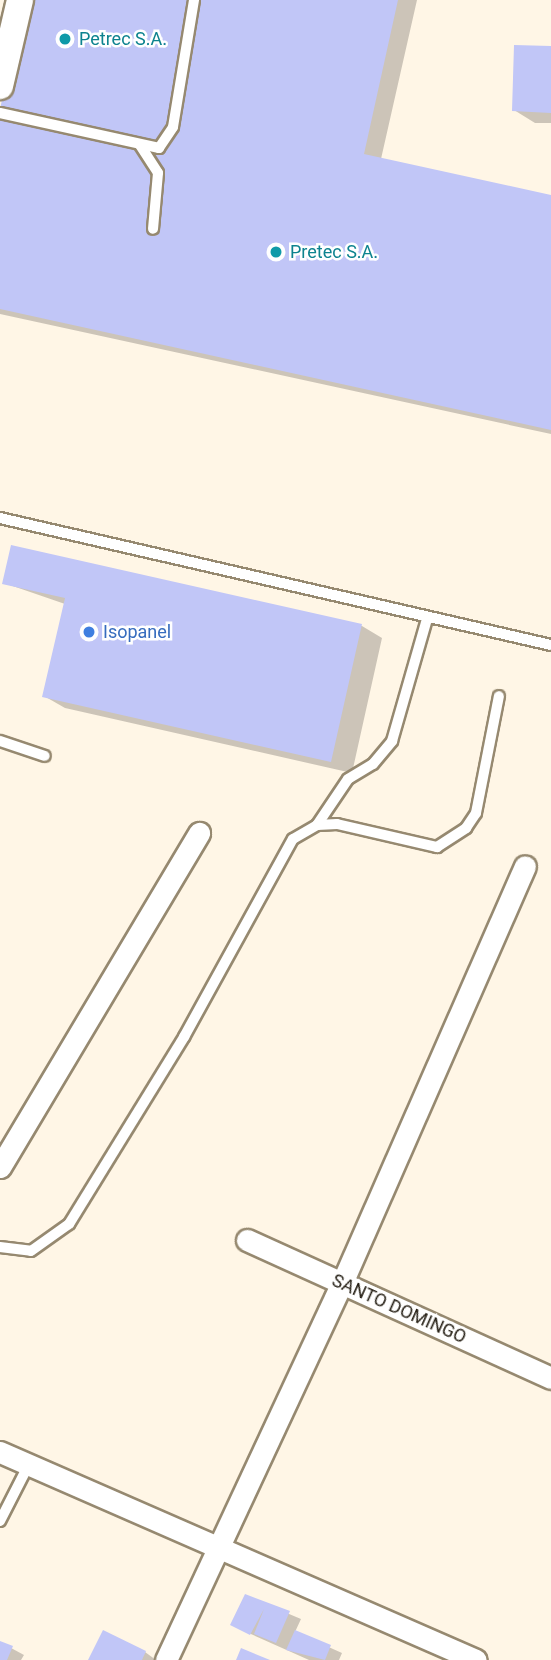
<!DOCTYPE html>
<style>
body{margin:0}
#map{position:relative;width:551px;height:1660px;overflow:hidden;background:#fff6e6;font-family:Roboto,sans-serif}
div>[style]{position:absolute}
.shadow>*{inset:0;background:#0003}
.building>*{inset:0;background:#c1c6f7}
.roads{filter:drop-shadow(2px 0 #968970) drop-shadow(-2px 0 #968970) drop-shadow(0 2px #968970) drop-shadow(0 -2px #968970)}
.service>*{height:10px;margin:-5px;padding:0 5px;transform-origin:5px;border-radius:5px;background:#fff}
.minor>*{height:21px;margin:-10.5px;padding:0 10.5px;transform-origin:10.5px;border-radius:10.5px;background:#fff}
.tertiary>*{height:26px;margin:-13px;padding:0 13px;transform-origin:13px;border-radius:13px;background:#fff}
.dots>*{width:19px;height:19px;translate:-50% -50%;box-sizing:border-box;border:4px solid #fff;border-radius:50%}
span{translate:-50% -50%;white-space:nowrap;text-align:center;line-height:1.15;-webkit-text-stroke:5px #fff;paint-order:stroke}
.culture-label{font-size:18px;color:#0d838f}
.left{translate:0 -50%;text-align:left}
.shop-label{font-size:18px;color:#366cbe}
.street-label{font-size:18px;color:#262016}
</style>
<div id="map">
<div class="shadow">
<div style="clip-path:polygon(26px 0,417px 0,381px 159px,551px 197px,551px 434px,0 314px,0 117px)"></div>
<div style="clip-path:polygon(551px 48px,551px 123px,535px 123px,514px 110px)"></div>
<div style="clip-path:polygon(12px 547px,362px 626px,382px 638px,352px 773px,65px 708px,44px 696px,65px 604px,4px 583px)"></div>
<div style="clip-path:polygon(246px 1596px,301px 1619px,295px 1632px,342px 1653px,339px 1660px,309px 1660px,244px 1631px)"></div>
<div style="clip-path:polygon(104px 1632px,145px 1652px,156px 1660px,91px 1660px)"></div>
<div style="clip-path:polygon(0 1642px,24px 1655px,21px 1660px,0 1660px)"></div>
</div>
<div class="building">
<div style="clip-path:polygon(24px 0,398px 0,364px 154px,551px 195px,551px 430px,0 309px,0 109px)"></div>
<div style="clip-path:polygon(514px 45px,551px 46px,551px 113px,512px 111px)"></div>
<div style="clip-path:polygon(11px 545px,362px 624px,331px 762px,42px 697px,65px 598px,2px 584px)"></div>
<div style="clip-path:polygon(245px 1594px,290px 1611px,276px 1643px,254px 1634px,264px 1609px,250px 1635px,230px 1625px)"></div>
<div style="clip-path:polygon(103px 1630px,146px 1651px,142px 1660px,88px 1660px)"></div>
<div style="clip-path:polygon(295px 1630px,331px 1645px,325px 1660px,286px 1650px)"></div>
<div style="clip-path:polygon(0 1641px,13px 1646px,7px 1660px,0 1660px)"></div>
<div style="clip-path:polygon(241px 1648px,270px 1660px,236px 1660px)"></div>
</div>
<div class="roads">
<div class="service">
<div style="left:0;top:113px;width:163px;rotate:12.4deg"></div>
<div style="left:159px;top:148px;width:25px;rotate:-56deg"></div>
<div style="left:173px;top:127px;width:129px;rotate:-80.6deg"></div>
<div style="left:140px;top:145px;width:33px;rotate:57deg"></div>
<div style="left:158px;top:173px;width:56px;rotate:95.1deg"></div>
<div style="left:0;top:518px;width:565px;rotate:12.98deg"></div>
<div style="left:0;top:741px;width:47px;rotate:18.4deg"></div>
<div style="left:317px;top:825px;width:55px;rotate:-56deg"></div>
<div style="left:348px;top:779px;width:29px;rotate:-31deg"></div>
<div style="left:373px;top:764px;width:30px;rotate:-50deg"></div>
<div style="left:392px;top:741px;width:127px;rotate:-74deg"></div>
<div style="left:0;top:1247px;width:31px;rotate:7deg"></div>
<div style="left:31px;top:1251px;width:47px;rotate:-35.4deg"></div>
<div style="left:69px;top:1224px;width:220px;rotate:-58.4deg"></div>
<div style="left:184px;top:1037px;width:226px;rotate:-61.2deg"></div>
<div style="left:293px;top:839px;width:28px;rotate:-30deg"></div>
<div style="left:317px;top:825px;width:20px;rotate:-3deg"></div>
<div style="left:337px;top:824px;width:103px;rotate:13deg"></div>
<div style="left:437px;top:847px;width:35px;rotate:-33deg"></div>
<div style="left:466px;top:828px;width:18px;rotate:-56deg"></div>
<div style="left:476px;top:813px;width:119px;rotate:-78.9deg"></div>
<div style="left:0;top:1521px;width:64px;rotate:-63deg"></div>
</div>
<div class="minor">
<div style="left:0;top:1167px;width:389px;rotate:-59.2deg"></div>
<div style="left:247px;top:1240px;width:334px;rotate:24.4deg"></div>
<div style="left:0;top:1452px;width:519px;rotate:23.6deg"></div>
<div style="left:166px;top:1660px;width:416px;rotate:-65deg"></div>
<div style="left:342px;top:1283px;width:455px;rotate:-66.3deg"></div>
</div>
<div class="tertiary">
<div style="left:0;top:86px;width:88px;rotate:-76.9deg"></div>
</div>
</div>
<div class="dots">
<div style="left:65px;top:39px;background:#0f9aa8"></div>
<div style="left:276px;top:252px;background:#0f9aa8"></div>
<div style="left:89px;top:632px;background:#3f7fe0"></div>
</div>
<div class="culture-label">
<span class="left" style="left:79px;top:39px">Petrec S.A.</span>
<span class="left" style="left:290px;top:252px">Pretec S.A.</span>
</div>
<div class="shop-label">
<span class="left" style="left:103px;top:632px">Isopanel</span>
</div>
<div class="street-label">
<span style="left:399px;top:1309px;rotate:24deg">SANTO DOMINGO</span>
</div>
</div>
